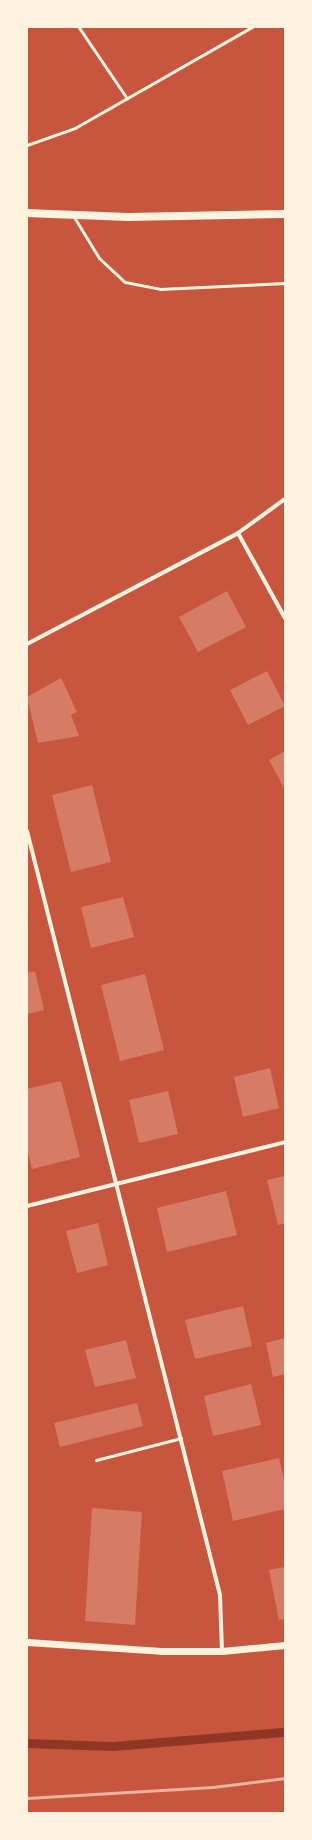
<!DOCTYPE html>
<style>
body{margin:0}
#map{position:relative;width:312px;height:1840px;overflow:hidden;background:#c8553d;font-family:Helvetica,sans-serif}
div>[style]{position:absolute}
.stream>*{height:9px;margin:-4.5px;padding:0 4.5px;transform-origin:4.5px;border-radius:4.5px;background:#8f3625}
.building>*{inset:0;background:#d67c66}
.path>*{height:2.5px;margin:-1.25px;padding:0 1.25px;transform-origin:1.25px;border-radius:1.25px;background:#fff3e0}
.service>*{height:3px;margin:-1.5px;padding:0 1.5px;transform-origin:1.5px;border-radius:1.5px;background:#fff3e0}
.minor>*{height:4px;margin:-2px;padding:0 2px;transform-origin:2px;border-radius:2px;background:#fff3e0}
.tertiary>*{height:7px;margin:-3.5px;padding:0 3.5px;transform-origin:3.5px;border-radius:3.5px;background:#fff3e0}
.secondary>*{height:8px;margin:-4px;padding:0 4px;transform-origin:4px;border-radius:4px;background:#fff3e0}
.rail>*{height:3px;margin:-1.5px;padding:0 1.5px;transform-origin:1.5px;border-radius:1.5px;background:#e9b49f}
span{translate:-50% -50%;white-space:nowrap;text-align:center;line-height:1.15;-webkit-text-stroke:3px #fff3e0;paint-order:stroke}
.frame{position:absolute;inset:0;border:28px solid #fff3e0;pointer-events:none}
</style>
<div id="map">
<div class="stream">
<div style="left:27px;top:1743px;width:86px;rotate:2deg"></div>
<div style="left:113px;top:1746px;width:173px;rotate:-4.7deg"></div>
</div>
<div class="building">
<div style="clip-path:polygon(227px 591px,246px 627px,198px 652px,179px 617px)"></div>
<div style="clip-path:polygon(267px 671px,285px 706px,248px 725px,230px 690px)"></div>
<div style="clip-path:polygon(61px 678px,77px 712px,71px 715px,79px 736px,38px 743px,27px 697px)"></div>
<div style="clip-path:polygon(285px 751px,285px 790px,269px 760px)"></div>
<div style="clip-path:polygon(92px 785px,111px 862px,71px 872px,52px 795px)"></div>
<div style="clip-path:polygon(123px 897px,134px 937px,91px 948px,81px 907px)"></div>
<div style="clip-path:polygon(35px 971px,44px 1010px,27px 1014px,27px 973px)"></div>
<div style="clip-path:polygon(145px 974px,164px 1050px,120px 1061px,101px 985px)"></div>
<div style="clip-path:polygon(270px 1068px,279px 1108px,243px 1117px,234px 1077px)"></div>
<div style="clip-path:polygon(61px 1081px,80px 1157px,32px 1169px,27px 1149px,27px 1089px)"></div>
<div style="clip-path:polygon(168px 1091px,178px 1134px,139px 1143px,129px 1100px)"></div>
<div style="clip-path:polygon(285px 1176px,285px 1223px,278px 1225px,267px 1180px)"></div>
<div style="clip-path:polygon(226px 1191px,237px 1235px,167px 1252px,157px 1208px)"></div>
<div style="clip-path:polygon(98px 1223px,108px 1265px,77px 1273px,66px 1231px)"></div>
<div style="clip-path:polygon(243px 1306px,252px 1346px,195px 1359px,185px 1320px)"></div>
<div style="clip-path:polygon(285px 1338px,285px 1374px,273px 1377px,266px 1343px)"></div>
<div style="clip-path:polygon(126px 1340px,136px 1378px,95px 1387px,85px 1350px)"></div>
<div style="clip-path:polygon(251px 1384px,261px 1425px,213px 1436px,204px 1396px)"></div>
<div style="clip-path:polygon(137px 1403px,143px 1426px,60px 1447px,54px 1423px)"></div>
<div style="clip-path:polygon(279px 1458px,285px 1484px,285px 1509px,233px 1521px,222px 1471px)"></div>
<div style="clip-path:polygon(92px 1508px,142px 1512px,135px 1625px,85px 1621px)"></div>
<div style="clip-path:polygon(285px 1567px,285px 1619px,279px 1620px,269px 1570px)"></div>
</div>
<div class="path">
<div style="left:79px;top:27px;width:86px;rotate:55.9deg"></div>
<div style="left:27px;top:145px;width:51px;rotate:-19.5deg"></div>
<div style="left:75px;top:128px;width:204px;rotate:-29.7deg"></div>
</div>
<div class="service">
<div style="left:74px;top:217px;width:48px;rotate:58.6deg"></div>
<div style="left:99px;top:258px;width:35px;rotate:43deg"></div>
<div style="left:125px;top:282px;width:36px;rotate:11deg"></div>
<div style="left:160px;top:289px;width:125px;rotate:-2.7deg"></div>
<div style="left:96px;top:1460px;width:88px;rotate:-14.5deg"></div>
</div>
<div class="minor">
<div style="left:238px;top:533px;width:97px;rotate:61.1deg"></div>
<div style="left:27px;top:644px;width:238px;rotate:-27.7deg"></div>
<div style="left:238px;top:533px;width:58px;rotate:-35.9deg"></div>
<div style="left:27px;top:831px;width:788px;rotate:75.82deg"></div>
<div style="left:220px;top:1595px;width:56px;rotate:88deg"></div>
<div style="left:27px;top:1206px;width:266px;rotate:-13.9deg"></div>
</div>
<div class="tertiary">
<div style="left:27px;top:1642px;width:134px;rotate:3.8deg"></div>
<div style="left:161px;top:1651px;width:61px"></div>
<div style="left:222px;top:1651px;width:63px;rotate:-5.4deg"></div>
</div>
<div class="secondary">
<div style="left:27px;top:213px;width:101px;rotate:2.3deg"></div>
<div style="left:128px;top:217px;width:157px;rotate:-1.1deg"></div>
</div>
<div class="rail">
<div style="left:27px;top:1798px;width:186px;rotate:-3.4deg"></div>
<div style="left:213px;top:1787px;width:73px;rotate:-7.1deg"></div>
</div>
<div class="frame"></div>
</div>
